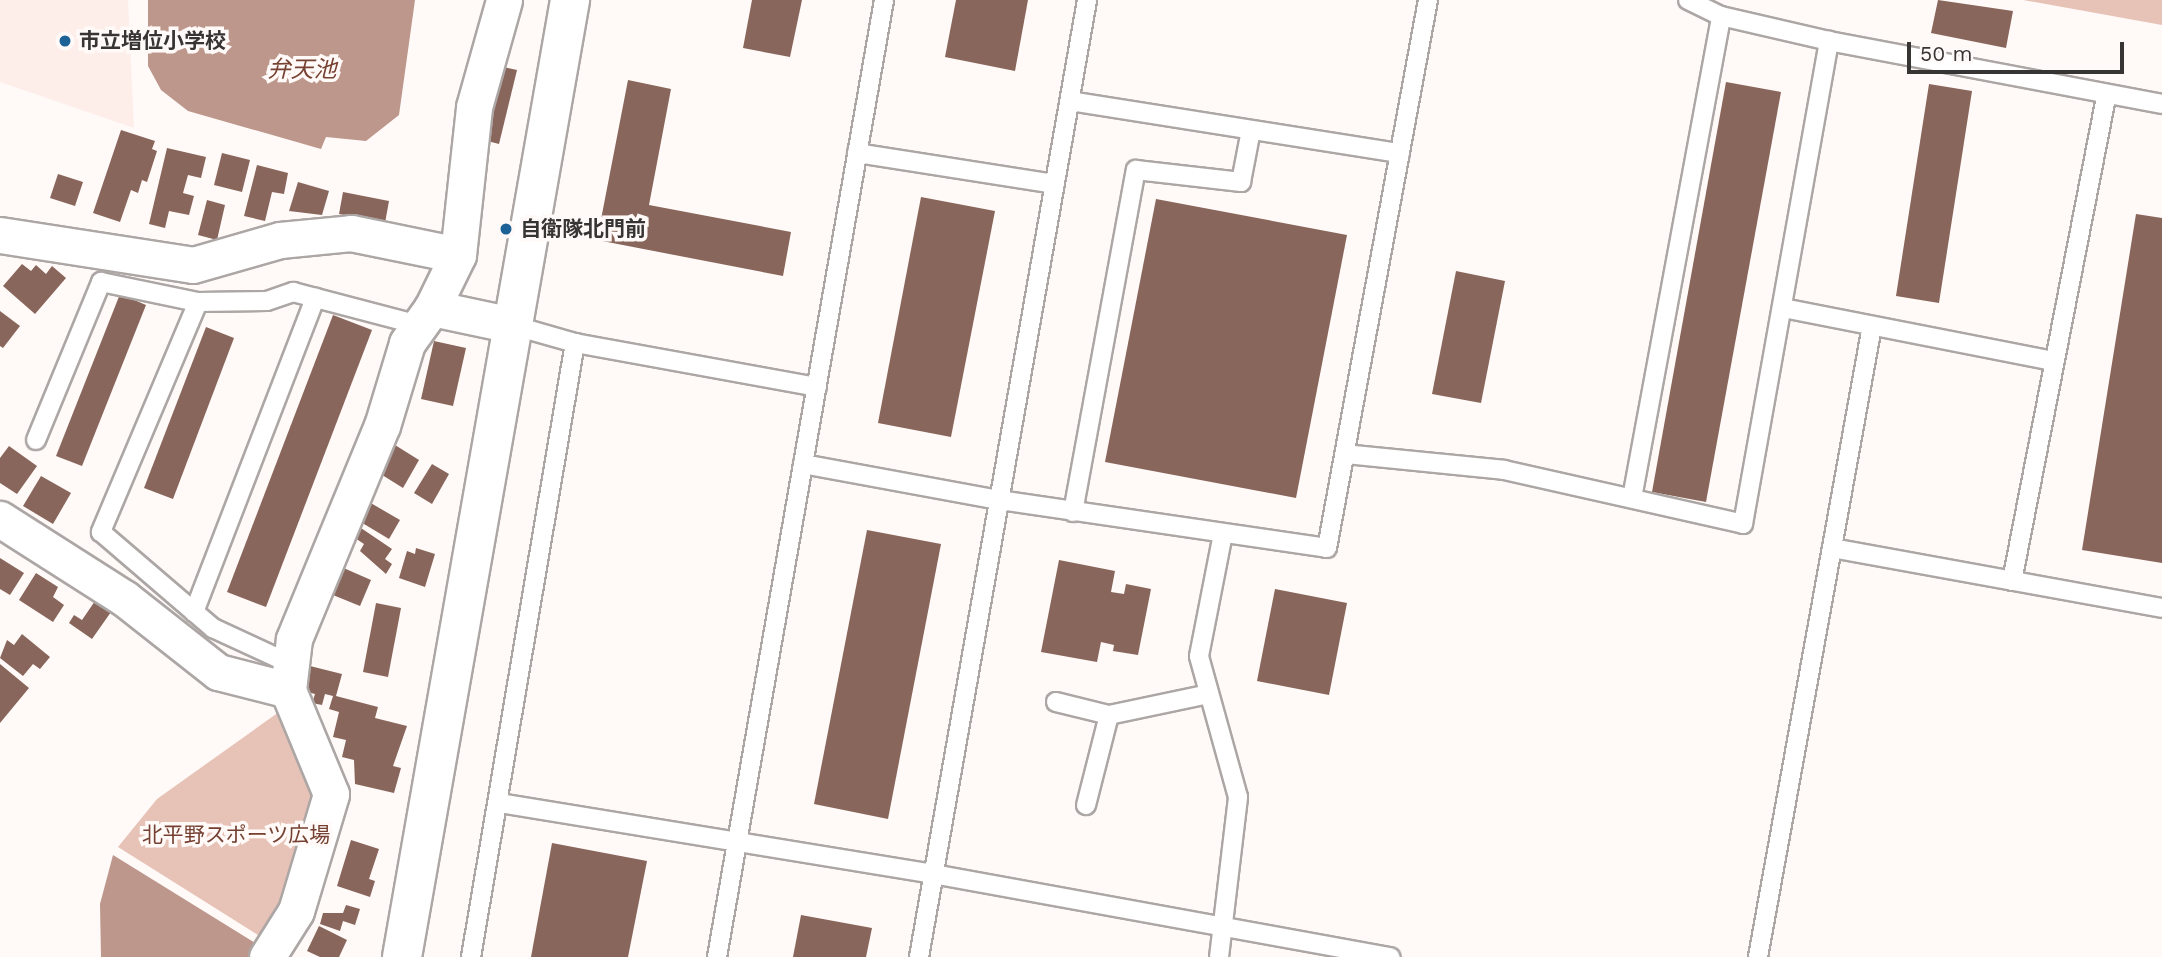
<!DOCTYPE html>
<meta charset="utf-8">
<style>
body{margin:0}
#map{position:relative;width:2162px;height:957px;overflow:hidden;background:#fffaf8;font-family:"Work Sans","Noto Sans JP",sans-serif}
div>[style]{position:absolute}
.built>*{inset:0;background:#fdeeea}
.green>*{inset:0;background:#e7c2b7}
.water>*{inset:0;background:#bd978c}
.building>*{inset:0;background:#89665b}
.roads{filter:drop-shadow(2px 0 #aca6a5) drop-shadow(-2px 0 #aca6a5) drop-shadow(0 2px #aca6a5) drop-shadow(0 -2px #aca6a5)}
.service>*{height:18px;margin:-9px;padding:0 9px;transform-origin:9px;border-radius:9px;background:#fff}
.minor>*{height:35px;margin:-17.5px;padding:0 17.5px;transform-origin:17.5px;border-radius:17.5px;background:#fff}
.tertiary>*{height:38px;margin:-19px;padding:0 19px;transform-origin:19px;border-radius:19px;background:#fff}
.dots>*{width:19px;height:19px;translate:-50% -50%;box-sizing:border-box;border:4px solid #fffaf8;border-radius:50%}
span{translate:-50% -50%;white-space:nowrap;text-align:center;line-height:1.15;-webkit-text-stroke:7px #fffaf8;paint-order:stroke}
.poi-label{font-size:21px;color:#373434;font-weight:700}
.left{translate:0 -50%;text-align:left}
.park-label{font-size:21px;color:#754031}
.water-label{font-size:23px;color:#784233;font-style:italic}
.scale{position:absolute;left:1907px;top:42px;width:217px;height:32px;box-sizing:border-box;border:4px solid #373434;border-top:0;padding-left:9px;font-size:21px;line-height:24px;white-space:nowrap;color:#373434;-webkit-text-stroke:5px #fffaf8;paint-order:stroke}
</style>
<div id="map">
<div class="built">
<div style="clip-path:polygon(0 0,128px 0,134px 128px,0 82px)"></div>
</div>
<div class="green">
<div style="clip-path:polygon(2023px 0,2162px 0,2162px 25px)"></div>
<div style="clip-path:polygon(286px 707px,322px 805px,269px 942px,118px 847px,157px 799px)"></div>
</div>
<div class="water">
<div style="clip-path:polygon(148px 0,415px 0,399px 115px,366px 141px,326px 137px,321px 149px,188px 111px,161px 90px,148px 66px)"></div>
<div style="clip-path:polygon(113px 855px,265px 949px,261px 957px,101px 957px,100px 904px)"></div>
</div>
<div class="building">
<div style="clip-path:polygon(752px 0,802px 0,790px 57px,743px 48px)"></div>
<div style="clip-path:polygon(956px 0,1028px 0,1015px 71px,945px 57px)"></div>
<div style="clip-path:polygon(1938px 0,2013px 11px,2006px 48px,1931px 33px)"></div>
<div style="clip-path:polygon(499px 66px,517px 70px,499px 144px,480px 139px)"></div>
<div style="clip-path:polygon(628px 80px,671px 89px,649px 205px,791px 232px,783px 276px,597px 240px)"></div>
<div style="clip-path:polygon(1726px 82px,1781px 92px,1706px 502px,1652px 492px)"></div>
<div style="clip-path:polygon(1929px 84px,1972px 91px,1939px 303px,1896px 296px)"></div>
<div style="clip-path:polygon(121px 130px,155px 141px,152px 149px,157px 151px,147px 182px,142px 180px,138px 193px,131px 190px,120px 222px,93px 213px)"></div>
<div style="clip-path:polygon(167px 148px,206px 157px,201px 178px,188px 175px,183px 193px,194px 196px,189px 215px,169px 211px,165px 228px,149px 224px)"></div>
<div style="clip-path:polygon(222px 153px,250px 160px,242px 192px,214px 185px)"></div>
<div style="clip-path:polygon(257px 165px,288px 173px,284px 194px,272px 192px,265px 221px,244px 216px)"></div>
<div style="clip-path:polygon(58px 174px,83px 182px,75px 206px,50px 198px)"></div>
<div style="clip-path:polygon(298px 182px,329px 191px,322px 215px,289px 211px)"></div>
<div style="clip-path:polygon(343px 192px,389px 201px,385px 223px,339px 214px)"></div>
<div style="clip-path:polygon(921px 197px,995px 211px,951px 437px,878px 423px)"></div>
<div style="clip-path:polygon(1156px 199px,1347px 235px,1296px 498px,1105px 462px)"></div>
<div style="clip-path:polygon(207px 200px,225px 205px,217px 240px,198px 235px)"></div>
<div style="clip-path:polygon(2136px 214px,2162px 218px,2162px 563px,2082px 550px)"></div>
<div style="clip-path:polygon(22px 264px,31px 271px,36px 265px,46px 274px,52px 266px,66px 278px,35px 314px,3px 286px)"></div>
<div style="clip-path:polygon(1456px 271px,1505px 281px,1481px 403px,1432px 394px)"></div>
<div style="clip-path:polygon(120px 294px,146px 305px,82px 466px,56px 456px)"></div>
<div style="clip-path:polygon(0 311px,20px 326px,3px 348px,0 346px)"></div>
<div style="clip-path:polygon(333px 315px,372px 330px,266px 607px,227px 592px)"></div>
<div style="clip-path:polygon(206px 327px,234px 338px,173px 499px,144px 488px)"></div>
<div style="clip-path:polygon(434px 341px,466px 348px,453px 406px,421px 399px)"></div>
<div style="clip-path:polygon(395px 445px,419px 460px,403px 488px,379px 473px)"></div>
<div style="clip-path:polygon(9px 446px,37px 466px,17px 494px,0 483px,0 458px)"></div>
<div style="clip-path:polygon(432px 464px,449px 474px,432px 504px,414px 493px)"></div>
<div style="clip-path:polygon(41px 476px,71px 493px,53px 524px,23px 506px)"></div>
<div style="clip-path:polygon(369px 502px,400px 520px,389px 539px,359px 521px)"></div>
<div style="clip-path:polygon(361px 528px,392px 549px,385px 559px,392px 564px,386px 574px,360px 551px,364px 544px,355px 538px)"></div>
<div style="clip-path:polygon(867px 530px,941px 544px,888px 819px,814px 804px)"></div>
<div style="clip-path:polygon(416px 548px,435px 554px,425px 587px,399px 578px,407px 551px,415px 554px)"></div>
<div style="clip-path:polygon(0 558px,24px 573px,10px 595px,0 589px)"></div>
<div style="clip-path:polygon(1059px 560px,1115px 571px,1111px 592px,1124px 594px,1126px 584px,1151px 589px,1138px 655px,1113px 651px,1114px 645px,1101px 642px,1097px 662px,1041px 652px)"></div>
<div style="clip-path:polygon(339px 566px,371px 580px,360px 606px,328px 593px)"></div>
<div style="clip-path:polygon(36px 573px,58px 587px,53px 597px,64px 605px,53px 622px,19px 600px)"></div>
<div style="clip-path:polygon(1275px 589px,1347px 603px,1329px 695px,1257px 681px)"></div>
<div style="clip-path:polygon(95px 601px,111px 612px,92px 639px,69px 623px,74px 615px,82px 620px)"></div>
<div style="clip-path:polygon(376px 603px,401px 608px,388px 677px,363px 672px)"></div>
<div style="clip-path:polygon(22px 634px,50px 657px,40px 669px,33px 664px,23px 676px,0 658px,7px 640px,14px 645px)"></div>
<div style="clip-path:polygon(0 664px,29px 688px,0 723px)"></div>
<div style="clip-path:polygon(310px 666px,342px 674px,336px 696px,378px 707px,375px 718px,407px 726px,393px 766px,401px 768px,394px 793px,355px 784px,354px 760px,342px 757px,346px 740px,333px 737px,339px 712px,329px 709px,333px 696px,325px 694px,322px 705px,312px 703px,315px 694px,304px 691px)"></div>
<div style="clip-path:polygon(351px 840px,379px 849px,369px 879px,375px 881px,370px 897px,337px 886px)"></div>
<div style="clip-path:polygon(552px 843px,647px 861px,628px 957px,531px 957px)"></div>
<div style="clip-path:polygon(346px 905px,360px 909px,355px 925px,343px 921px,340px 931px,320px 924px,323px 913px,343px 913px)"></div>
<div style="clip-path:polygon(801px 915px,872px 928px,866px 957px,793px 957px)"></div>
<div style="clip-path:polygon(319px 926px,347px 940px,339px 957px,320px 957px,307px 951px)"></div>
</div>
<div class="roads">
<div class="service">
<div style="left:1688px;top:0;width:37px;rotate:26deg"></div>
<div style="left:1721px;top:16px;width:111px;rotate:13deg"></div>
<div style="left:1829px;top:41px;width:339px;rotate:10.7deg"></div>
<div style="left:1070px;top:101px;width:334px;rotate:9deg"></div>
<div style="left:857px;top:153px;width:200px;rotate:8.9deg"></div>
<div style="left:198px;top:302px;width:250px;rotate:112.9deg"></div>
<div style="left:101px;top:532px;width:148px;rotate:40.6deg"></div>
<div style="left:213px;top:628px;width:86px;rotate:24.8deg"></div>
<div style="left:1783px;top:308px;width:276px;rotate:11.1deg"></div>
<div style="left:512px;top:325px;width:66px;rotate:15.9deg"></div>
<div style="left:575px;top:343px;width:246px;rotate:10.3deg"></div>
<div style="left:36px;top:440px;width:171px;rotate:-67.6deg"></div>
<div style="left:101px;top:282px;width:99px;rotate:11.7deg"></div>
<div style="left:198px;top:302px;width:69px;rotate:-0.8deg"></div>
<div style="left:267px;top:301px;width:28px;rotate:-19deg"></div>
<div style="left:293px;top:292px;width:130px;rotate:14.7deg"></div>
<div style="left:1345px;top:454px;width:160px;rotate:5.7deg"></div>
<div style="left:1504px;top:470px;width:245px;rotate:12.7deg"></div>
<div style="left:1743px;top:524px;width:491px;rotate:-79.9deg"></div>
<div style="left:803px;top:464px;width:199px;rotate:10.4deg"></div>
<div style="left:999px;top:500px;width:331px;rotate:8.3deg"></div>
<div style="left:1327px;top:548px;width:557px;rotate:-79.56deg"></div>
<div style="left:1632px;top:498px;width:490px;rotate:-79.5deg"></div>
<div style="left:1073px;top:512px;width:348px;rotate:-79.6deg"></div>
<div style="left:1136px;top:170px;width:106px;rotate:6.5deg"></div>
<div style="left:1241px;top:182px;width:53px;rotate:-79.1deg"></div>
<div style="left:1832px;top:548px;width:335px;rotate:10.3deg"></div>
<div style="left:2012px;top:581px;width:496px;rotate:-79deg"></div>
<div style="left:194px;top:612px;width:337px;rotate:-68.9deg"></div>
<div style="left:1056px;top:702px;width:55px;rotate:13.8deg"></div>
<div style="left:1109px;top:715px;width:93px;rotate:104.3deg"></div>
<div style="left:1109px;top:715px;width:102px;rotate:-11.9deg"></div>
<div style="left:500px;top:803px;width:439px;rotate:9.3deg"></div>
<div style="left:933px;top:874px;width:465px;rotate:10.3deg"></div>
<div style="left:471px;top:957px;width:623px;rotate:-80.39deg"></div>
<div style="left:717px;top:957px;width:971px;rotate:-80.1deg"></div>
<div style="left:919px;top:957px;width:972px;rotate:-80.04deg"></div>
<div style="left:1219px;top:957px;width:161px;rotate:-83.2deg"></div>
<div style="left:1238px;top:797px;width:146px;rotate:-105.5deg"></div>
<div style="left:1199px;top:656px;width:124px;rotate:-78.9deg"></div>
<div style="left:1758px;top:957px;width:641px;rotate:-79.76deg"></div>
</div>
<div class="minor">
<div style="left:0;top:235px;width:195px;rotate:8.8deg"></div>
<div style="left:193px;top:265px;width:91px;rotate:-16deg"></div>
<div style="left:280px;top:240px;width:71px;rotate:-5.6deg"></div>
<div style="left:351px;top:233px;width:109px;rotate:11.6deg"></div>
<div style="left:432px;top:308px;width:82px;rotate:12deg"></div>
<div style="left:0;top:519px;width:147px;rotate:32.5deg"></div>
<div style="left:124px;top:598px;width:120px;rotate:38.2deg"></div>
<div style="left:218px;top:672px;width:72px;rotate:14.4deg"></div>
<div style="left:267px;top:957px;width:54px;rotate:-57.8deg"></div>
<div style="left:296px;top:911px;width:122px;rotate:-73.3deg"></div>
<div style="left:331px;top:794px;width:113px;rotate:-112.5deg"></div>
<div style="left:288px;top:690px;width:51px;rotate:-83.3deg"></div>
<div style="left:294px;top:639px;width:230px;rotate:-67.6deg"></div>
<div style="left:382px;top:426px;width:87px;rotate:-73.2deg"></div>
<div style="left:407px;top:343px;width:43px;rotate:-54.5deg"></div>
<div style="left:432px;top:308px;width:59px;rotate:-63.9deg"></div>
<div style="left:458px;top:255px;width:149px;rotate:-83.8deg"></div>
<div style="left:474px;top:107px;width:111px;rotate:-74.3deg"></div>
</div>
<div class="tertiary">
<div style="left:402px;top:957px;width:972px;rotate:-80.04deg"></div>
</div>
</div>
<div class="dots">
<div style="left:65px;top:41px;background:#1d6296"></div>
<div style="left:506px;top:229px;background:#1d6296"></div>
</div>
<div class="poi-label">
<span class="left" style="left:79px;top:41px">市立増位小学校</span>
<span class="left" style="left:520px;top:229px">自衛隊北門前</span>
</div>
<div class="park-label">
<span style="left:236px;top:835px">北平野スポーツ広場</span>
</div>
<div class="water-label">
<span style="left:302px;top:70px">弁天池</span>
</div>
<div class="scale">50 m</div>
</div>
